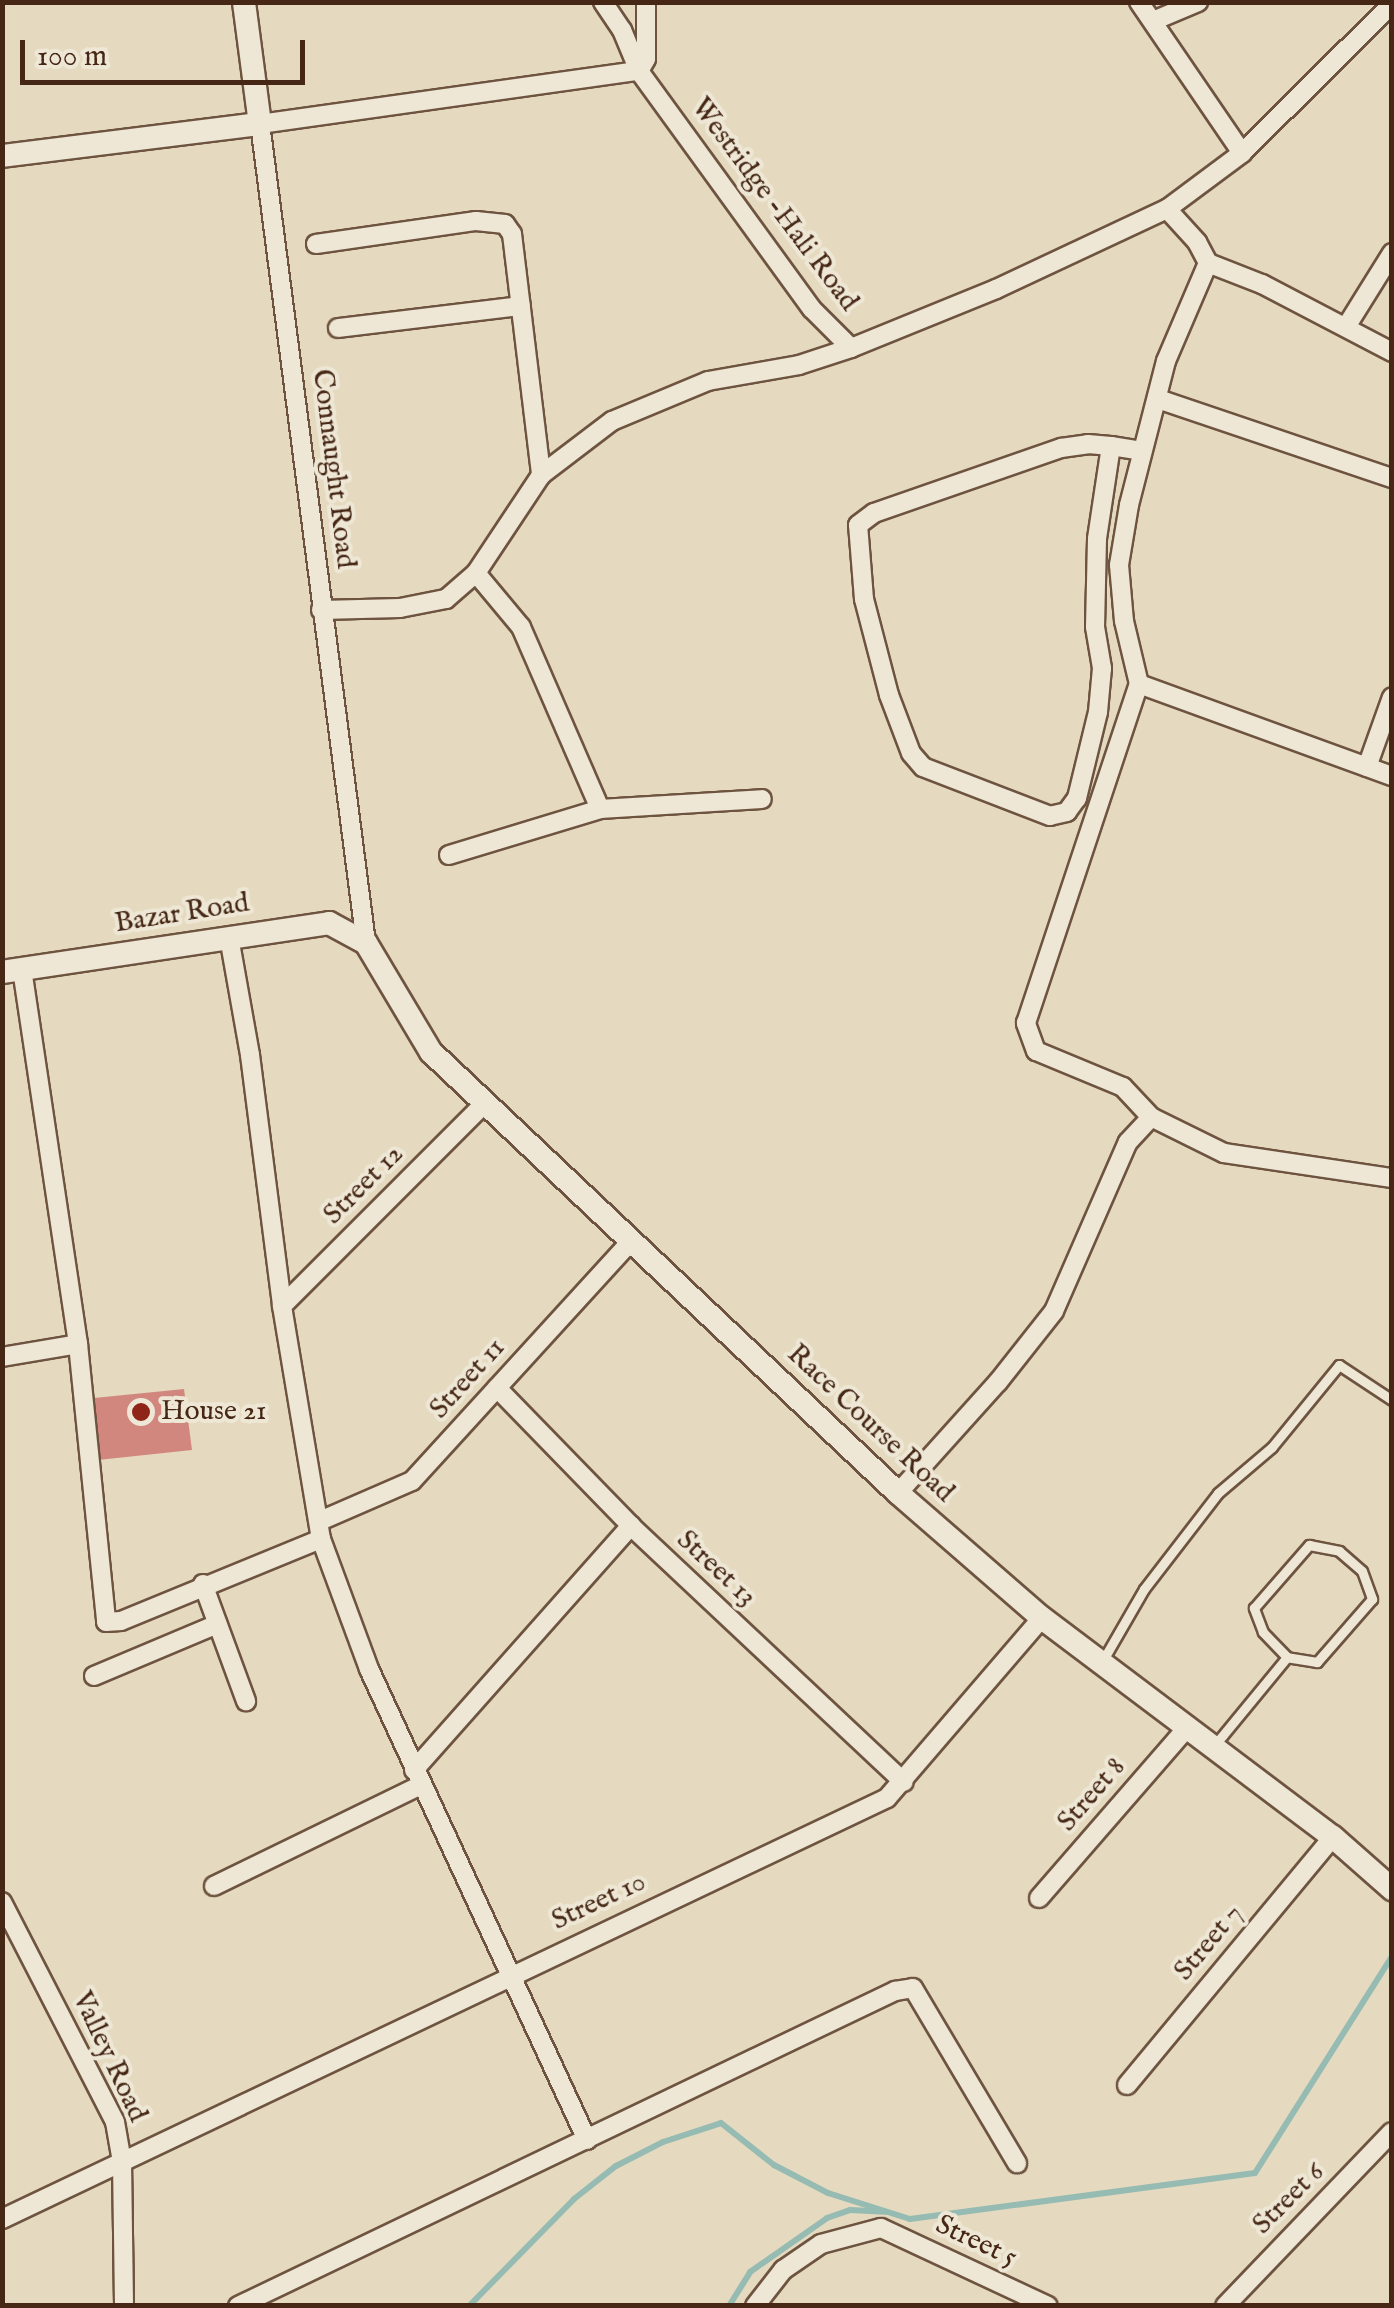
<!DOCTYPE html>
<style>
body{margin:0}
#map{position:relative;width:1394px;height:2308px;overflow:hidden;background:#e5dabf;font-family:"IM FELL English",serif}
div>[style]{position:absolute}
.stream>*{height:6px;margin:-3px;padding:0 3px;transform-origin:3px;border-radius:3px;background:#96bbb2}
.building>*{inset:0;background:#d1877e}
.roads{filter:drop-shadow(2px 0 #6e5440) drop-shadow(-2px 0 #6e5440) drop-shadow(0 2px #6e5440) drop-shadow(0 -2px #6e5440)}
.service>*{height:9px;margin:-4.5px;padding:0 4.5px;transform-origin:4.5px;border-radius:4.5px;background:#eee7d5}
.minor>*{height:18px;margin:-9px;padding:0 9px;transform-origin:9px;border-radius:9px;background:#eee7d5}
.tertiary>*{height:22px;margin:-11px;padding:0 11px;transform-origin:11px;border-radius:11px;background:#eee7d5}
.dots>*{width:28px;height:28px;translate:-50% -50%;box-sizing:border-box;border:5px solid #eee7d5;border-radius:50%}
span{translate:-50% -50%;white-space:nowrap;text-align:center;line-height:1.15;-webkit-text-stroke:8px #eee7d5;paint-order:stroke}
.street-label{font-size:28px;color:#462715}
.poi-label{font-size:28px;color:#462715}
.left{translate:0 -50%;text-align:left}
.frame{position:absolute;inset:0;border:5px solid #462715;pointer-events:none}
.scale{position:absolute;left:20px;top:40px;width:285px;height:45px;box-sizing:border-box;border:5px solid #462715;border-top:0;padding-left:12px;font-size:30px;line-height:35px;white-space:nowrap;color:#462715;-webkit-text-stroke:8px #eee7d5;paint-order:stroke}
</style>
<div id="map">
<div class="stream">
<div style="left:469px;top:2306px;width:150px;rotate:-45.5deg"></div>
<div style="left:574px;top:2199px;width:53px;rotate:-38.2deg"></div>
<div style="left:616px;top:2166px;width:53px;rotate:-27.1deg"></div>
<div style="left:663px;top:2142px;width:61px;rotate:-18.1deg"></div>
<div style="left:721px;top:2123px;width:68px;rotate:38.4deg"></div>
<div style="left:774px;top:2165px;width:61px;rotate:27.4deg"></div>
<div style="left:828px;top:2193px;width:86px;rotate:17.6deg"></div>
<div style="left:910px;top:2219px;width:348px;rotate:-7.6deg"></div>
<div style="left:1255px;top:2173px;width:257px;rotate:-57.7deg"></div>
<div style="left:729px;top:2306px;width:40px;rotate:-58deg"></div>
<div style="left:750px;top:2272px;width:94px;rotate:-35deg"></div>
<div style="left:827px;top:2218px;width:24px;rotate:-19deg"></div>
<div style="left:850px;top:2210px;width:35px;rotate:3deg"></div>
</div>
<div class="building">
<div style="clip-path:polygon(184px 1389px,192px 1450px,98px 1460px,94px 1398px)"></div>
</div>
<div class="roads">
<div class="service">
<div style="left:1309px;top:1545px;width:31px;rotate:11deg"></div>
<div style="left:1339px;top:1551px;width:30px;rotate:41deg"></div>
<div style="left:1362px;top:1571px;width:30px;rotate:70deg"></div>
<div style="left:1372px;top:1599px;width:84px;rotate:131.1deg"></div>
<div style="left:1317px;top:1662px;width:30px;rotate:-171deg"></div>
<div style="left:1287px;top:1657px;width:35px;rotate:-134deg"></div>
<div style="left:1263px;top:1632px;width:26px;rotate:-111deg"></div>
<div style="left:1254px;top:1608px;width:84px;rotate:-48.9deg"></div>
<div style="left:1103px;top:1660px;width:82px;rotate:-60deg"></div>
<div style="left:1144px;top:1589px;width:121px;rotate:-52.4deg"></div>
<div style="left:1218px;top:1493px;width:71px;rotate:-40.4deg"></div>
<div style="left:1272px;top:1447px;width:106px;rotate:-50.7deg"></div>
<div style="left:1339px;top:1365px;width:64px;rotate:33.4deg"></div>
<div style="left:1214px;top:1746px;width:115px;rotate:-50.6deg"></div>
</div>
<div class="minor">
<div style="left:603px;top:2px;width:34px;rotate:56deg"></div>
<div style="left:622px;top:30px;width:44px;rotate:67.5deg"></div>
<div style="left:1139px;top:2px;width:183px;rotate:55.7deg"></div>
<div style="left:1153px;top:21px;width:49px;rotate:-22.9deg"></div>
<div style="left:639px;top:71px;width:14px;rotate:-60deg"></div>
<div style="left:646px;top:59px;width:57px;rotate:-90deg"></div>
<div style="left:1167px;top:209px;width:45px;rotate:47.7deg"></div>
<div style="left:1197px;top:242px;width:24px;rotate:62deg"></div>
<div style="left:1208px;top:263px;width:58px;rotate:21.3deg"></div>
<div style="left:1262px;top:284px;width:147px;rotate:27.6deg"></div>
<div style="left:316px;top:244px;width:162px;rotate:-8.2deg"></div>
<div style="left:476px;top:221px;width:29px;rotate:6deg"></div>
<div style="left:505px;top:224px;width:12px;rotate:55deg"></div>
<div style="left:512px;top:234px;width:243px;rotate:83.1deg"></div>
<div style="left:1346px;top:327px;width:87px;rotate:-58.1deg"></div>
<div style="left:338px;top:328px;width:184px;rotate:-6.9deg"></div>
<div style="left:1158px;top:399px;width:247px;rotate:18.7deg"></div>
<div style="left:1111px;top:446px;width:94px;rotate:98.6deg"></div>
<div style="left:1097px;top:539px;width:88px;rotate:91.3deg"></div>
<div style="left:1095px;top:627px;width:42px;rotate:80.3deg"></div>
<div style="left:1102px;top:668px;width:44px;rotate:95.2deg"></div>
<div style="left:1098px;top:712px;width:89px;rotate:103.7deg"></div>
<div style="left:1077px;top:798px;width:17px;rotate:126deg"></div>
<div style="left:1067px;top:812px;width:17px;rotate:167deg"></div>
<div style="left:1050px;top:816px;width:136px;rotate:-158.9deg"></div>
<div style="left:923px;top:767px;width:18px;rotate:-131deg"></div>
<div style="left:911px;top:753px;width:62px;rotate:-110.8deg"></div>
<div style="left:889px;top:695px;width:99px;rotate:-104.6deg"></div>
<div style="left:864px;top:599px;width:74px;rotate:-94.6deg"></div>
<div style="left:858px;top:525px;width:20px;rotate:-37deg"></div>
<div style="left:874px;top:513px;width:198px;rotate:-19.2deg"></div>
<div style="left:1061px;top:448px;width:27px;rotate:-8deg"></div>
<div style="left:1088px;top:444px;width:23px;rotate:5deg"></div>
<div style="left:1111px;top:446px;width:31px;rotate:9deg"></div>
<div style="left:476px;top:573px;width:70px;rotate:50.2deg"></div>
<div style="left:521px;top:627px;width:198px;rotate:66.5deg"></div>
<div style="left:321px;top:610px;width:79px;rotate:-1.5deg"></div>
<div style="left:400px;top:608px;width:47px;rotate:-11.1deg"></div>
<div style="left:446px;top:599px;width:40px;rotate:-41deg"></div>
<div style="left:476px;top:573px;width:118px;rotate:-56.4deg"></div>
<div style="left:541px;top:475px;width:89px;rotate:-37.3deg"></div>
<div style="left:612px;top:421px;width:104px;rotate:-22.6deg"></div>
<div style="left:708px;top:381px;width:92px;rotate:-10deg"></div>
<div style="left:799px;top:365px;width:55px;rotate:-18.1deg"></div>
<div style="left:1139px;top:684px;width:269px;rotate:20deg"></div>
<div style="left:1367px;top:767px;width:74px;rotate:-70.3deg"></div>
<div style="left:449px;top:855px;width:158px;rotate:-16.9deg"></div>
<div style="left:600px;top:809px;width:162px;rotate:-3.5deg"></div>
<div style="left:229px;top:937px;width:120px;rotate:79.9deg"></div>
<div style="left:250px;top:1055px;width:253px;rotate:82.7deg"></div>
<div style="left:282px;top:1306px;width:236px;rotate:80.5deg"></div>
<div style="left:321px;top:1539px;width:139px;rotate:69.7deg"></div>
<div style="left:369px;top:1669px;width:519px;rotate:65.16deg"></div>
<div style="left:366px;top:943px;width:826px;rotate:-97.37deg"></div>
<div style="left:260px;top:124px;width:383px;rotate:-8deg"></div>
<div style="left:639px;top:71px;width:294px;rotate:54deg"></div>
<div style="left:812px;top:309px;width:55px;rotate:45deg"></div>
<div style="left:851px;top:348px;width:157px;rotate:-22.1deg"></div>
<div style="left:996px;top:289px;width:189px;rotate:-25.1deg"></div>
<div style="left:1167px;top:209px;width:94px;rotate:-36.7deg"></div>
<div style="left:1242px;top:153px;width:211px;rotate:-44.8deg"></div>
<div style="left:22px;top:969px;width:379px;rotate:81.5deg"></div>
<div style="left:78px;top:1344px;width:279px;rotate:84.2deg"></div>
<div style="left:106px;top:1622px;width:15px;rotate:-4deg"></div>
<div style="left:121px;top:1621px;width:216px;rotate:-22.3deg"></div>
<div style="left:1151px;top:1117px;width:81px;rotate:26.3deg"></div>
<div style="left:1224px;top:1153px;width:170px;rotate:8.5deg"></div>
<div style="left:282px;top:1306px;width:287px;rotate:-45deg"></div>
<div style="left:2px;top:1357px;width:77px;rotate:-9.7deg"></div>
<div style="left:497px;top:1388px;width:192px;rotate:45.8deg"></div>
<div style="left:631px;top:1526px;width:374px;rotate:43.2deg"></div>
<div style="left:898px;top:1493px;width:149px;rotate:-48deg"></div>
<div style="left:998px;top:1382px;width:90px;rotate:-51.7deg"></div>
<div style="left:1054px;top:1311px;width:184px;rotate:-66.4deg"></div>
<div style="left:1128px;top:1142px;width:34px;rotate:-47deg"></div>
<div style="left:1151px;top:1117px;width:41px;rotate:-133deg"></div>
<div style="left:1123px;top:1087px;width:94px;rotate:-157.5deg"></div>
<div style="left:1036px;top:1051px;width:30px;rotate:-110deg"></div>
<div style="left:1026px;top:1023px;width:357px;rotate:-71.6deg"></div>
<div style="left:1139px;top:684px;width:65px;rotate:-103.4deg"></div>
<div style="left:1124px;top:621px;width:56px;rotate:-95.1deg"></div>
<div style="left:1119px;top:565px;width:61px;rotate:-80.5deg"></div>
<div style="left:1129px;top:505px;width:149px;rotate:-75.6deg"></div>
<div style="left:1166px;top:361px;width:107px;rotate:-66.8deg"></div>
<div style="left:320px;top:1521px;width:100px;rotate:-23.5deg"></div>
<div style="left:412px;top:1481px;width:326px;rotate:-47.6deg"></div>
<div style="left:203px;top:1584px;width:125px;rotate:69.8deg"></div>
<div style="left:94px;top:1676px;width:134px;rotate:-22.8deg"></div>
<div style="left:414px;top:1770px;width:327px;rotate:-48.4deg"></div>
<div style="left:214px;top:1886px;width:230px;rotate:-26deg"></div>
<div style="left:1039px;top:1898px;width:224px;rotate:-49deg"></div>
<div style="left:2px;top:1902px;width:247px;rotate:62.8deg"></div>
<div style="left:115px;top:2122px;width:40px;rotate:80deg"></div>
<div style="left:122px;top:2161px;width:145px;rotate:89.2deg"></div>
<div style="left:1127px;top:2085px;width:322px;rotate:-50.3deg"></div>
<div style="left:2px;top:2219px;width:980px;rotate:-25.44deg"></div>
<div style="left:887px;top:1798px;width:238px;rotate:-49.3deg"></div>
<div style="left:238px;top:2306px;width:729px;rotate:-25.62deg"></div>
<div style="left:895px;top:1991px;width:18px;rotate:-9deg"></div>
<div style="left:913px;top:1988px;width:204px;rotate:59.3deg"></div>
<div style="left:755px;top:2306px;width:46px;rotate:-52.1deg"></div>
<div style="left:783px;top:2270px;width:46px;rotate:-34.4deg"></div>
<div style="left:821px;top:2244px;width:62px;rotate:-14.9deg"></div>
<div style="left:881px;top:2228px;width:184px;rotate:25deg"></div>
<div style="left:1225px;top:2306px;width:241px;rotate:-46.2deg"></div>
</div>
<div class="tertiary">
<div style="left:2px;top:156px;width:260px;rotate:-7.1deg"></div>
<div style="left:260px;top:124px;width:123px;rotate:-97.5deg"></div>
<div style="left:2px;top:972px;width:331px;rotate:-8.5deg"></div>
<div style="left:329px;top:923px;width:42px;rotate:28.4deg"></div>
<div style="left:366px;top:943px;width:127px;rotate:59.2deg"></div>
<div style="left:431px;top:1052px;width:642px;rotate:43.36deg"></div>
<div style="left:898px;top:1493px;width:191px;rotate:41deg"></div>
<div style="left:1042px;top:1618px;width:364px;rotate:37deg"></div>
<div style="left:1333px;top:1837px;width:79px;rotate:41.4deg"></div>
</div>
</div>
<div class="dots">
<div style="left:141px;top:1412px;background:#8f2418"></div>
</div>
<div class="street-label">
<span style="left:774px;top:205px;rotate:53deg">Westridge -Hali Road</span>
<span style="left:333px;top:469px;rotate:83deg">Connaught Road</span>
<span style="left:182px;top:914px;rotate:-9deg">Bazar Road</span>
<span style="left:364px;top:1185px;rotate:-45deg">Street 12</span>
<span style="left:468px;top:1379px;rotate:-48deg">Street 11</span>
<span style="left:870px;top:1424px;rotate:43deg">Race Course Road</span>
<span style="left:716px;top:1569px;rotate:43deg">Street 13</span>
<span style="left:1092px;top:1795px;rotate:-49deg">Street 8</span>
<span style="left:599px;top:1902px;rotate:-25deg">Street 10</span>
<span style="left:1209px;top:1943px;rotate:-50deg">Street 7</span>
<span style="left:109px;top:2057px;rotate:65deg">Valley Road</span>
<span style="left:1289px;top:2199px;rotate:-45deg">Street 6</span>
<span style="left:976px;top:2242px;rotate:25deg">Street 5</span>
</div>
<div class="poi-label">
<span class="left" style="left:161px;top:1412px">House 21</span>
</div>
<div class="frame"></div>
<div class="scale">100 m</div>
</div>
